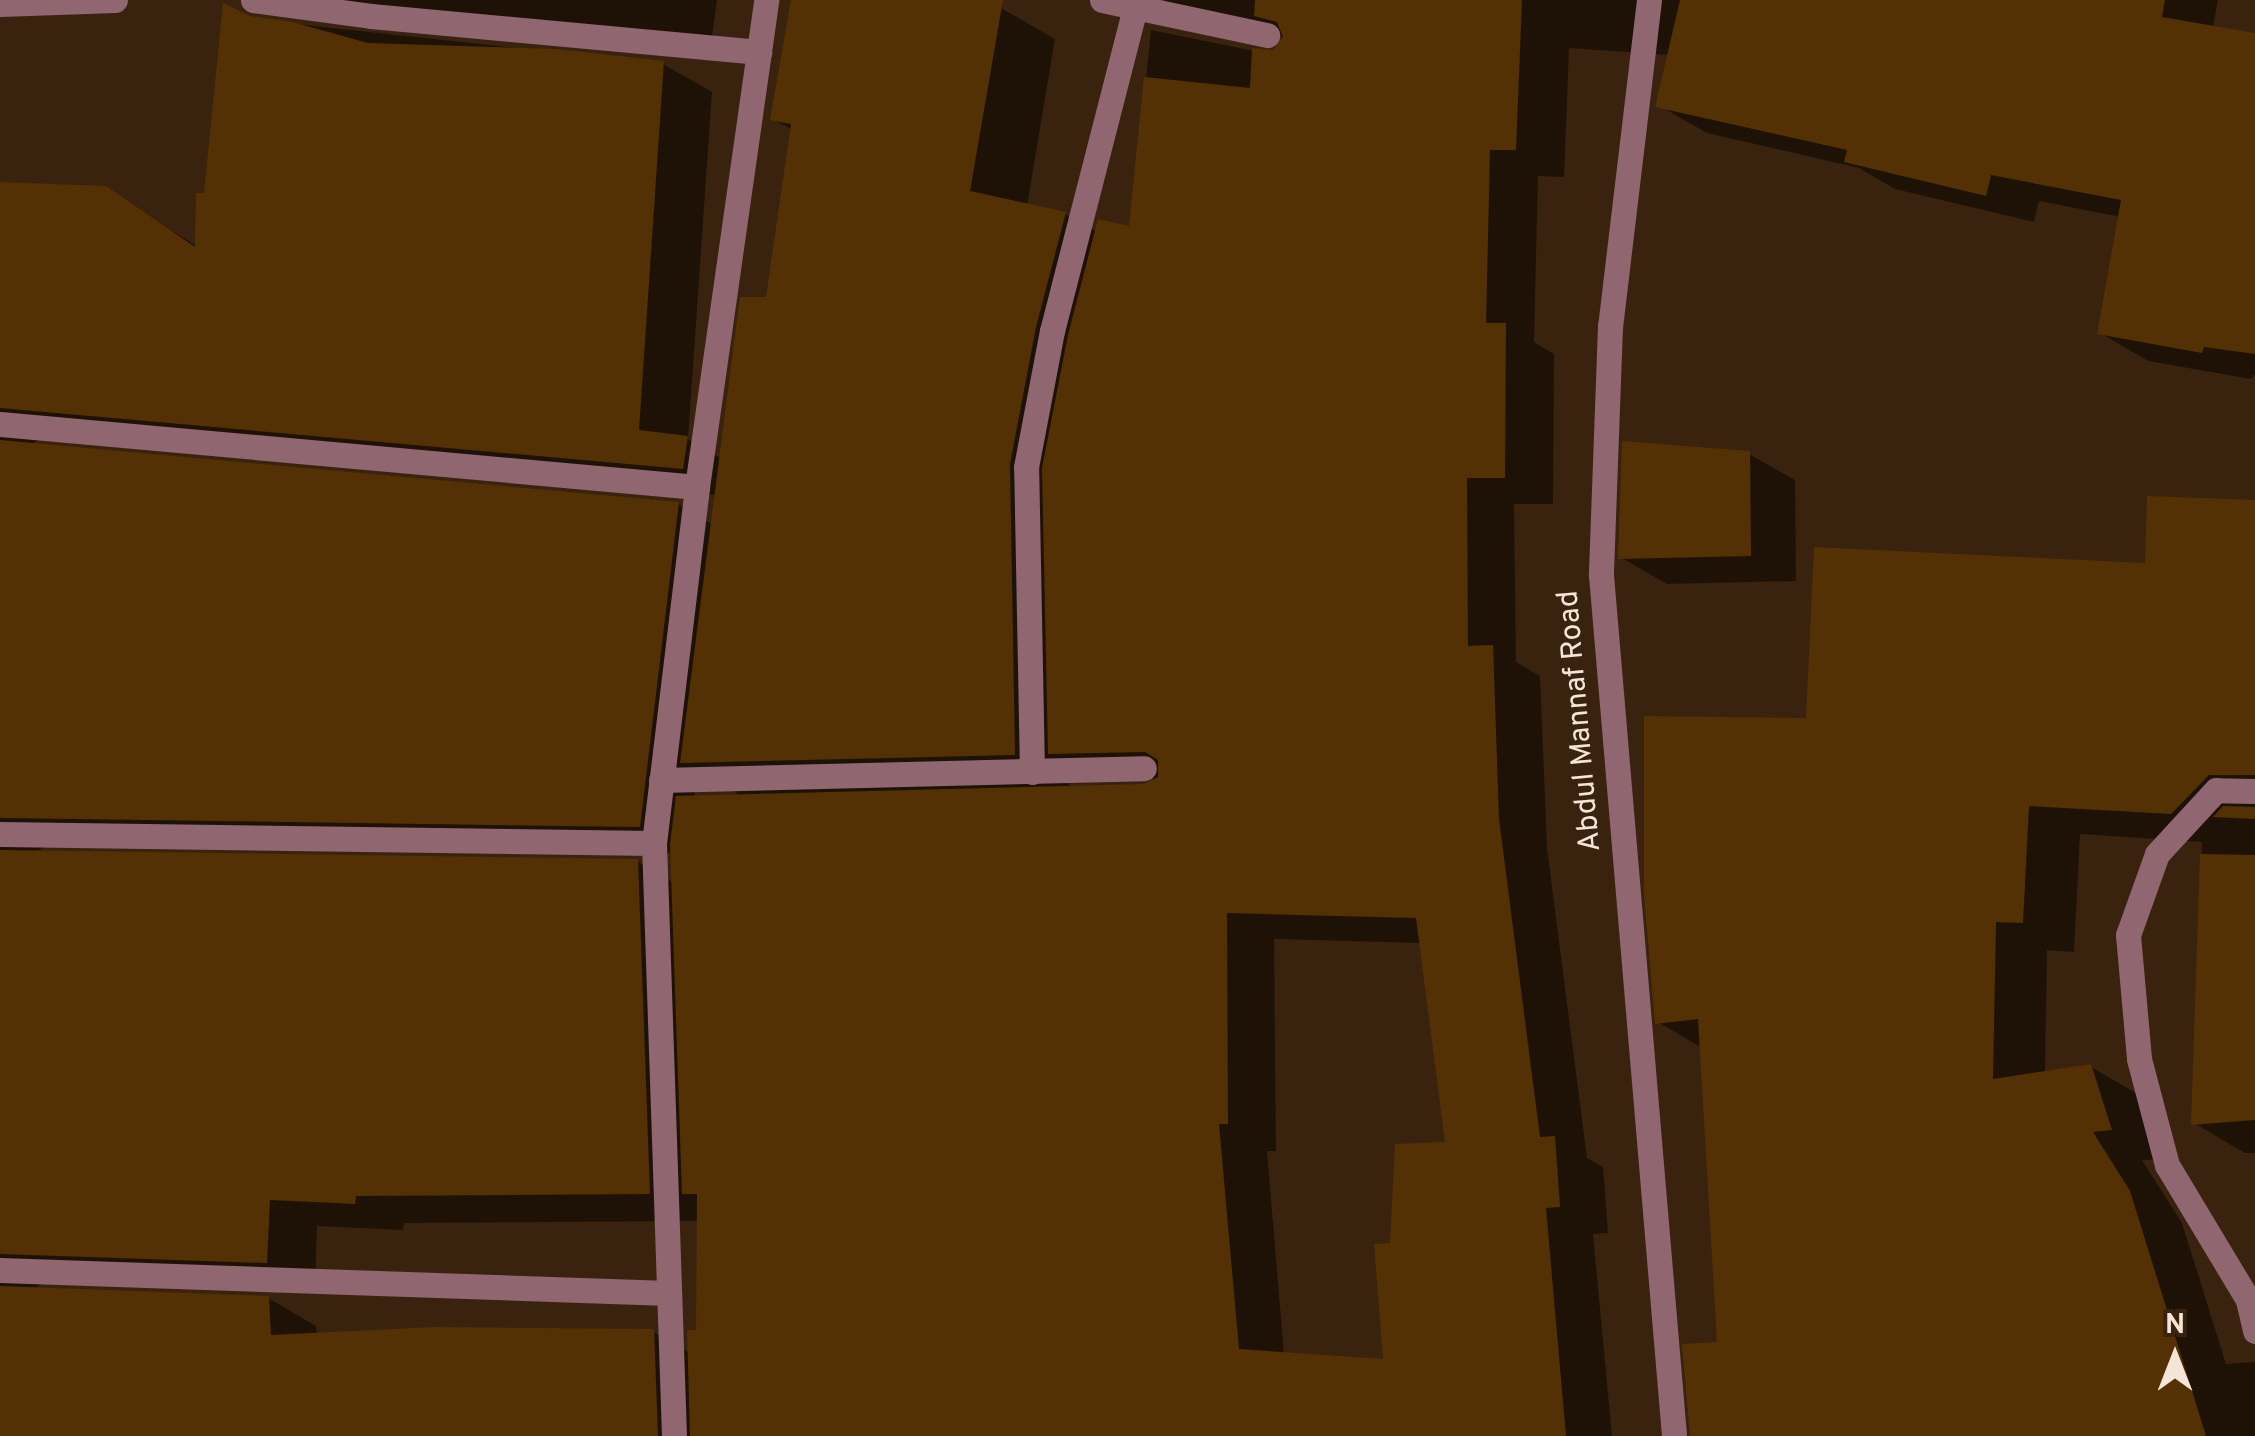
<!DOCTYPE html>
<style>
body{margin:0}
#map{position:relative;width:2255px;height:1436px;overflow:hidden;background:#39230e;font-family:Overpass,sans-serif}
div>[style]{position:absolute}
.shadow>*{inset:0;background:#0007}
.building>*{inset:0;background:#543104}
.minor>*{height:25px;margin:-12.5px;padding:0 12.5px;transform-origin:12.5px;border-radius:12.5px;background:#906671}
span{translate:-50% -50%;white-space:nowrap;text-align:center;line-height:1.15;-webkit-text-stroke:9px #39230e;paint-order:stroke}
.street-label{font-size:30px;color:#f5e5d9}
.north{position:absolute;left:2125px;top:1306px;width:100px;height:100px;-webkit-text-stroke:8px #39230e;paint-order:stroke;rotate:0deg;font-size:28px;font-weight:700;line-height:40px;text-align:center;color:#f5e5d9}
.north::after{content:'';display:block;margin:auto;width:35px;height:45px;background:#f5e5d9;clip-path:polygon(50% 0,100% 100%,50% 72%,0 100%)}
</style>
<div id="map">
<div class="shadow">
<div style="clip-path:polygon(313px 0,717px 0,709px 60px,354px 24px)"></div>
<div style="clip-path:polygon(evenodd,793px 0,956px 0,1001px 8px,1055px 39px,1027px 206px,1065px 214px,1097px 232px,1131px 229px,1151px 30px,1264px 53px,1280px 49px,1286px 38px,1192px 16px,1164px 0,2218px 0,2213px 28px,2255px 35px,2255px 374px,2251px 379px,2148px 361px,2100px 333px,2121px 217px,2039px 201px,2034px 222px,1895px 189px,1859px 168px,1707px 133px,1658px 105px,1670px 55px,1569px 48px,1564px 177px,1538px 176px,1534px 342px,1554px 354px,1553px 504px,1514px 504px,1516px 662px,1540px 676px,1547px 848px,1587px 1158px,1603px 1167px,1608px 1233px,1593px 1234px,1612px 1436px,1475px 1436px,1448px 1141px,1422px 943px,1274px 939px,1276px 1151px,1267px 1151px,1284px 1354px,1421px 1436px,0 1436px,0 184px,105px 189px,198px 247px,206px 196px,250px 19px,663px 64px,712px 92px,688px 439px,722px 459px,769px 300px,793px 130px,773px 119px,793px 0,51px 434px,717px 495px,713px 525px,678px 504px,29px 445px,51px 434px,793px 0,1069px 763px,1099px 781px,1158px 779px,1145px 787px,1069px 789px,1069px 763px,793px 0,698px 771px,712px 779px,743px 797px,694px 798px,698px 771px,793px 0,50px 844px,673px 853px,674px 883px,638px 862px,33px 853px,50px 844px,793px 0,700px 1221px,698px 1332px,690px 1353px,653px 1332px,317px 1335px,316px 1326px,268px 1298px,31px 1290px,50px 1280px,315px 1289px,317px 1226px,403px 1230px,404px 1223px,700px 1221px)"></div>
<div style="clip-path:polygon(1749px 454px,1795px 480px,1796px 581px,1667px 584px,1620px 557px)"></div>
<div style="clip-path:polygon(2255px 502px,2255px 1153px,2245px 1153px,2194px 1123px,2202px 842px,2080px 834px,2074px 952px,2047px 950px,2045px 1074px,2091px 1067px,2143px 1097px,2162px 1159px,2142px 1160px,2182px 1223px,2226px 1364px,2255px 1362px,2255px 1436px,1692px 1436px,1719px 1344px,1702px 1048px,1658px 1022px,1808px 720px,2147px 566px)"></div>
</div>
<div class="building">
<div style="clip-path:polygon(791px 0,1003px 0,970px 191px,1066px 212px,1036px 327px,1010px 464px,1015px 755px,680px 763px,740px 297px,766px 297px,791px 124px,770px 120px)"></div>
<div style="clip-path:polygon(evenodd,1255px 0,1522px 0,1516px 150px,1490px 150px,1486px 323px,1506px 323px,1505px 478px,1467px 478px,1468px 646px,1493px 645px,1499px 819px,1540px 1137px,1555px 1136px,1560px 1207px,1546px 1208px,1566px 1436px,690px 1436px,687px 1330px,696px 1330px,697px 1194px,682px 1194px,670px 844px,676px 796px,1144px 784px,1158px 777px,1158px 760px,1145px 752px,1048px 754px,1042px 468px,1068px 335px,1098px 219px,1129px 226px,1144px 77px,1250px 88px,1252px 48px,1273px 50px,1283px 37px,1277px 22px,1254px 16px,1255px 0,1227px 913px,1416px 918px,1445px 1142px,1395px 1144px,1390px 1243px,1374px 1244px,1383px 1359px,1239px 1349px,1219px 1124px,1228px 1124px,1227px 913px)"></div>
<div style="clip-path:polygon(1680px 0,2165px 0,2162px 17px,2255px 33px,2255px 354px,2204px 347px,2202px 353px,2097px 334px,2121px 200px,1991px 175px,1986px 196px,1844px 162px,1847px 150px,1655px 107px)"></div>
<div style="clip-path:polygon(223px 3px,250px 16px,292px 22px,368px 43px,556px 49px,664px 61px,639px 430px,688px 436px,683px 469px,0 408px,0 182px,106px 186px,195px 247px,196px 193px,204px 193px)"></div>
<div style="clip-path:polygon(0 440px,679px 502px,640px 827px,0 818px)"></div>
<div style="clip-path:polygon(1622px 441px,1750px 451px,1751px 556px,1618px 559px)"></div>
<div style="clip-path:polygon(2147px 496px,2255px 500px,2255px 775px,2209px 775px,2171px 814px,2029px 806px,2023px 923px,1996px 922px,1993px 1079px,2091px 1064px,2112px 1130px,2093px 1132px,2130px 1191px,2206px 1436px,1690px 1436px,1682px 1344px,1717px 1342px,1698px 1019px,1655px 1024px,1644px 894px,1644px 716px,1806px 718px,1814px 547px,2145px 563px)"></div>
<div style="clip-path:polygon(2223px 806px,2255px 807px,2255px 819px,2213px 817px)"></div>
<div style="clip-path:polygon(0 850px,638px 859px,650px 1194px,356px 1196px,355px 1204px,270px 1200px,267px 1263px,0 1254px)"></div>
<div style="clip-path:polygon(2200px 854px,2255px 855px,2255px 1120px,2191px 1125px)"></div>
<div style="clip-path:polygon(0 1286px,269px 1296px,271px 1335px,434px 1327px,654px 1329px,658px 1436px,0 1436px)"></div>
</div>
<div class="minor">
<div style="left:253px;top:0;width:119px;rotate:7.7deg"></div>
<div style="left:371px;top:16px;width:390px;rotate:5.3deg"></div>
<div style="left:1102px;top:0;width:169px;rotate:12deg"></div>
<div style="left:1649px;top:0;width:328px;rotate:96.8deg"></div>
<div style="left:1610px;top:326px;width:249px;rotate:92.1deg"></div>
<div style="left:1601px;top:575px;width:864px;rotate:85.15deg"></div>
<div style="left:0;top:4px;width:115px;rotate:-2deg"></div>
<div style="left:0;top:424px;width:700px;rotate:5.16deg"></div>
<div style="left:1032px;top:772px;width:305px;rotate:-91.1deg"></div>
<div style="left:1026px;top:467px;width:138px;rotate:-79.2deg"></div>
<div style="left:1052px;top:331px;width:334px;rotate:-75.6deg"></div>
<div style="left:661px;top:780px;width:483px;rotate:-1.4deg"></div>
<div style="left:2255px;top:791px;width:39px;rotate:-179deg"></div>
<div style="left:2216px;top:790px;width:87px;rotate:132.7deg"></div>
<div style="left:2157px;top:854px;width:86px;rotate:109.7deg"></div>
<div style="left:2128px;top:935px;width:124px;rotate:84.9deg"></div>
<div style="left:2139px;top:1059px;width:110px;rotate:75.2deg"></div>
<div style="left:2167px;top:1165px;width:157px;rotate:59deg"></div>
<div style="left:2248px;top:1300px;width:32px;rotate:77deg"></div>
<div style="left:0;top:834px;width:654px;rotate:0.79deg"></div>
<div style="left:0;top:1270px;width:669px;rotate:1.97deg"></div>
<div style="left:674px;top:1436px;width:593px;rotate:-91.93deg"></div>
<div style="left:654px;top:843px;width:359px;rotate:-83.1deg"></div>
<div style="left:697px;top:487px;width:492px;rotate:-81.9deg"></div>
</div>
<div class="street-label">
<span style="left:1581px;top:721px;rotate:-95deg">Abdul Mannaf Road</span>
</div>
<div class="north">N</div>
</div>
